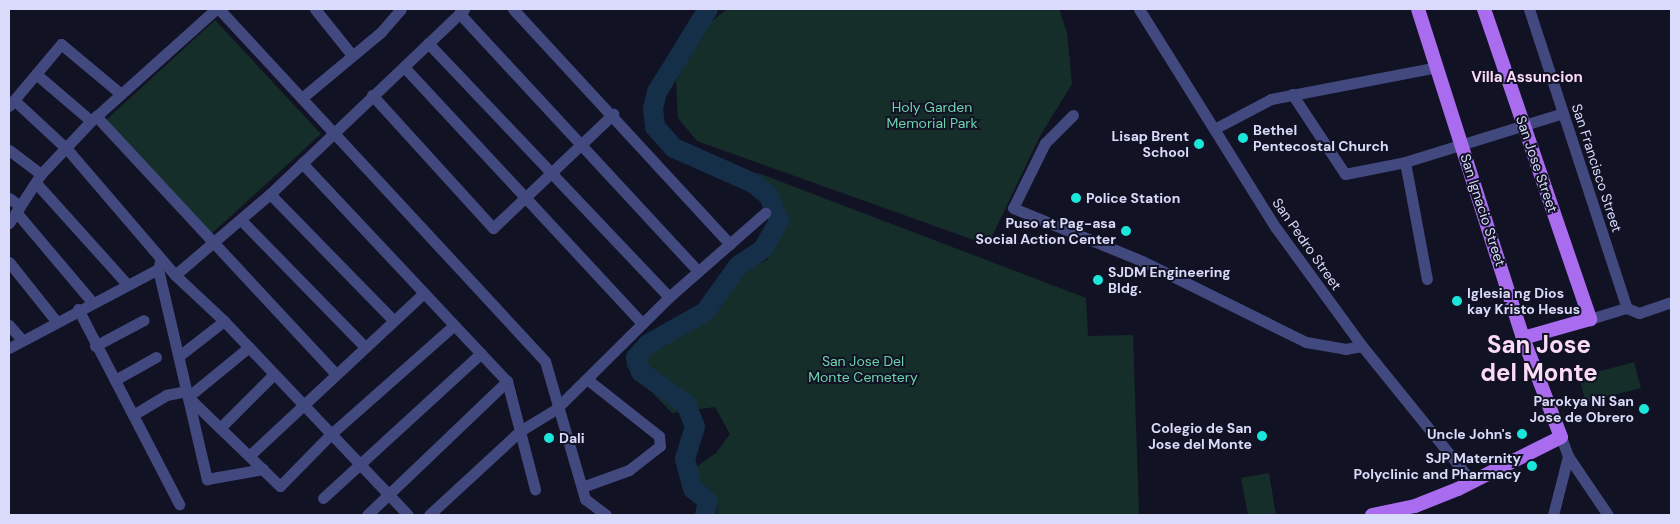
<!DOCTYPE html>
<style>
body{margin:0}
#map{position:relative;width:1680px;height:524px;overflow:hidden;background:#121225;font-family:"DM Sans",sans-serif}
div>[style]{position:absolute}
.green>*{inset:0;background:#152e29}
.river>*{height:20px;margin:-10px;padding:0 10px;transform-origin:10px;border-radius:10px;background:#142f47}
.minor>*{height:11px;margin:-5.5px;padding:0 5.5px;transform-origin:5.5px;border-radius:5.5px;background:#42497f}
.major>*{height:14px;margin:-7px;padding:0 7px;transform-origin:7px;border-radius:7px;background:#a96cef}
.dots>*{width:14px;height:14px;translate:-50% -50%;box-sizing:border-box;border:2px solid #121225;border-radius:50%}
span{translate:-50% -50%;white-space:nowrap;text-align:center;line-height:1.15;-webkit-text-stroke:4px #121225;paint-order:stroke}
.park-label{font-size:14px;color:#6dd4aa}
.poi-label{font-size:14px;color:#dadbfb;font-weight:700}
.left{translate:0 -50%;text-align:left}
.right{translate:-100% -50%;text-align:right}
.street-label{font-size:14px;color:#dadbfb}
.neighbourhood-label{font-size:15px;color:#fbdbf5;font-weight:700}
.town-label{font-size:24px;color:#fbdbf5;font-weight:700}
.frame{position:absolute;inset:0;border:10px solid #dadbfb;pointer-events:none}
</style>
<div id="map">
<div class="green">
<div style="clip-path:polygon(727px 9px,1059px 9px,1067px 32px,1072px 84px,1040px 136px,988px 245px,697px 141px,678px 118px,676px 81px,706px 26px)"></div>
<div style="clip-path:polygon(215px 20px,321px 134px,210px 235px,105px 121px)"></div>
<div style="clip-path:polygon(758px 173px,1086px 298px,1088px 336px,1133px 335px,1139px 515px,717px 515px,718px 497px,701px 491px,693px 469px,716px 453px,730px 434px,715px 407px,672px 413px,626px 366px,650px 347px,691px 331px,722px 306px,734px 275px,767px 260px,786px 221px)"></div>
<div style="clip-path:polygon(1634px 362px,1641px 388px,1586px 402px,1579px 377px)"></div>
<div style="clip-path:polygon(1269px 473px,1276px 515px,1248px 515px,1241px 478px)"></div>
</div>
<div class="river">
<div style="left:705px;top:515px;width:14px;rotate:-78deg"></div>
<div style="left:708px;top:501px;width:19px;rotate:-141deg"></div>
<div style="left:693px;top:489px;width:31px;rotate:-105deg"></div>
<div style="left:685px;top:459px;width:34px;rotate:-73deg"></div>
<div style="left:695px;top:427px;width:25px;rotate:-111deg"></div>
<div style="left:686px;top:404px;width:55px;rotate:-144.6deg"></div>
<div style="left:641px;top:372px;width:15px;rotate:-110deg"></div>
<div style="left:636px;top:358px;width:18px;rotate:-49deg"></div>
<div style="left:648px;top:344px;width:65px;rotate:-29.3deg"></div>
<div style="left:705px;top:312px;width:57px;rotate:-54.3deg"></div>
<div style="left:738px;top:266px;width:30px;rotate:-34deg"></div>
<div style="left:763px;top:249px;width:32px;rotate:-60deg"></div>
<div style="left:779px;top:221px;width:27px;rotate:-112deg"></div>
<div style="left:769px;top:196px;width:21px;rotate:-141deg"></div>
<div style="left:753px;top:183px;width:86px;rotate:-156.1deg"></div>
<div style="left:674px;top:148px;width:28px;rotate:-132deg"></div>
<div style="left:655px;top:127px;width:19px;rotate:-96deg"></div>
<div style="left:653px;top:108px;width:16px;rotate:-76deg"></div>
<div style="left:657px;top:92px;width:97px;rotate:-58.4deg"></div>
</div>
<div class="minor">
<div style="left:219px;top:9px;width:480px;rotate:47.2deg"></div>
<div style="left:545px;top:361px;width:144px;rotate:73.8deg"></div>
<div style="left:585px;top:499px;width:26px;rotate:37deg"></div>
<div style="left:315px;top:9px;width:58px;rotate:51.3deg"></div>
<div style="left:513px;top:9px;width:320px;rotate:47.3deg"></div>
<div style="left:1139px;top:9px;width:258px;rotate:58deg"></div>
<div style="left:1276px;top:228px;width:146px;rotate:53.9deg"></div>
<div style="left:1362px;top:346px;width:175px;rotate:51deg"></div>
<div style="left:1529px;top:9px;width:315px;rotate:71.9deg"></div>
<div style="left:459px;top:13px;width:352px;rotate:47.2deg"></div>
<div style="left:428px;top:43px;width:350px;rotate:46.5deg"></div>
<div style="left:404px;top:67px;width:350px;rotate:47.1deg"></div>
<div style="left:36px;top:74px;width:72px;rotate:40.5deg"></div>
<div style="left:1292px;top:94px;width:96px;rotate:56.5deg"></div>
<div style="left:1345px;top:174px;width:61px;rotate:-11.3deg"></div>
<div style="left:1405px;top:162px;width:165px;rotate:-17.2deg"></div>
<div style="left:372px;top:95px;width:180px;rotate:47.7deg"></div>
<div style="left:493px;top:228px;width:166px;rotate:-43.5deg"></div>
<div style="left:303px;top:97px;width:102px;rotate:-39.8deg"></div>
<div style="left:381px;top:32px;width:30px;rotate:-49deg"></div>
<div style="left:14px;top:100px;width:72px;rotate:42.8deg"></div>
<div style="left:67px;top:149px;width:166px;rotate:49.4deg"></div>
<div style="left:175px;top:275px;width:67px;rotate:43.2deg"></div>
<div style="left:224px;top:321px;width:267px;rotate:46.5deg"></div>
<div style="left:9px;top:106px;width:81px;rotate:-50deg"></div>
<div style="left:61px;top:44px;width:78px;rotate:39.8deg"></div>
<div style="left:1073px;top:115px;width:40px;rotate:135deg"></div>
<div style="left:1045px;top:143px;width:72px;rotate:116.2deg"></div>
<div style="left:1013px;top:208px;width:139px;rotate:22.3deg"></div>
<div style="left:1142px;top:261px;width:183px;rotate:26.3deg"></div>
<div style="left:1306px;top:342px;width:40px;rotate:10deg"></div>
<div style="left:1345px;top:349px;width:17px;rotate:-10deg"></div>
<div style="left:96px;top:116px;width:352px;rotate:47.1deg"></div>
<div style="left:1216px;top:128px;width:62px;rotate:-27.8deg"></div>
<div style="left:1271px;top:99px;width:169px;rotate:-10.9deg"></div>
<div style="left:9px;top:150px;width:40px;rotate:37deg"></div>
<div style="left:1405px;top:162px;width:119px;rotate:79.4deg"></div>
<div style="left:302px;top:163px;width:299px;rotate:46.8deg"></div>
<div style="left:507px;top:381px;width:112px;rotate:75.5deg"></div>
<div style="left:36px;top:183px;width:136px;rotate:48deg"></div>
<div style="left:270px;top:194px;width:177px;rotate:45.7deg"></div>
<div style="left:9px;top:198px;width:14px;rotate:36deg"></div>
<div style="left:16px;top:212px;width:118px;rotate:49.8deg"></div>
<div style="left:241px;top:220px;width:177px;rotate:45.7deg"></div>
<div style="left:9px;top:223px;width:59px;rotate:-56.9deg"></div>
<div style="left:41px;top:174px;width:73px;rotate:-46.7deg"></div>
<div style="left:91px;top:121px;width:168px;rotate:-41.9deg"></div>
<div style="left:9px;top:262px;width:75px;rotate:51.5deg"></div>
<div style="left:158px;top:269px;width:216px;rotate:76.9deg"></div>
<div style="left:207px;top:479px;width:57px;rotate:-10.1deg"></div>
<div style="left:175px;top:275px;width:125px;rotate:-40.5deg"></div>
<div style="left:270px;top:194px;width:268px;rotate:-43.6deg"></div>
<div style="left:1627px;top:308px;width:13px;rotate:23deg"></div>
<div style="left:1639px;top:313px;width:34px;rotate:-19deg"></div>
<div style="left:78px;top:309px;width:220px;rotate:62.6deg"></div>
<div style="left:1590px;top:319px;width:39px;rotate:-17deg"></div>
<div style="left:9px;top:325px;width:20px;rotate:49deg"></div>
<div style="left:95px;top:346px;width:55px;rotate:-28deg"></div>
<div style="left:249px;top:347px;width:79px;rotate:140.7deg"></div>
<div style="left:188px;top:397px;width:128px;rotate:44.1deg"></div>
<div style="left:280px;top:486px;width:73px;rotate:-45.6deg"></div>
<div style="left:331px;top:434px;width:164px;rotate:-41.5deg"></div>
<div style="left:9px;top:348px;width:169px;rotate:-27.9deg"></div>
<div style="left:158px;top:269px;width:7px;rotate:-74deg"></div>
<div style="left:179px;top:356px;width:57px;rotate:-37.9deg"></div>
<div style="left:115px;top:380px;width:47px;rotate:-29.3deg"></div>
<div style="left:133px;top:415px;width:39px;rotate:-31deg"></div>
<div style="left:166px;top:395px;width:21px;rotate:-11deg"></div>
<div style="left:220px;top:428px;width:76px;rotate:-45deg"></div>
<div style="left:1561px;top:437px;width:20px;rotate:70deg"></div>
<div style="left:1568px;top:456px;width:71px;rotate:55.9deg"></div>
<div style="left:249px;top:456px;width:239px;rotate:-43deg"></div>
<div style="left:582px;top:487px;width:50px;rotate:-19.9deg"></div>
<div style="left:629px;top:470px;width:39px;rotate:-38deg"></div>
<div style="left:660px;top:446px;width:10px;rotate:-96deg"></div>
<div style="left:659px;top:436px;width:90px;rotate:-141.7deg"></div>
<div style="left:323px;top:498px;width:214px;rotate:-42.5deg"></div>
<div style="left:367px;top:515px;width:194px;rotate:-43.7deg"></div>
<div style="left:429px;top:515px;width:124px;rotate:-42.7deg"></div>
<div style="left:520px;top:431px;width:42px;rotate:-31.4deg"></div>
<div style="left:556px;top:409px;width:159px;rotate:-44.7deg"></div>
<div style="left:669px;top:297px;width:128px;rotate:-41.2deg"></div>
<div style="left:1553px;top:515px;width:61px;rotate:-75.7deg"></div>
</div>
<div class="major">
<div style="left:1484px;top:9px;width:328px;rotate:71.1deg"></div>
<div style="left:1590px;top:319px;width:70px;rotate:164.2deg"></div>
<div style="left:1372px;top:515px;width:44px;rotate:-11.8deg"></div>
<div style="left:1415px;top:506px;width:46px;rotate:-21.6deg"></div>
<div style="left:1458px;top:489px;width:115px;rotate:-26.8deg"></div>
<div style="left:1561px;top:437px;width:106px;rotate:-111deg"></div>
<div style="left:1523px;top:338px;width:345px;rotate:-107.7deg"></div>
</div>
<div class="dots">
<div style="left:1243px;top:138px;background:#1ae6da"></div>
<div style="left:1199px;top:144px;background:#1ae6da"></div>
<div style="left:1076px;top:198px;background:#1ae6da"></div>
<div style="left:1126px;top:231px;background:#1ae6da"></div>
<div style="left:1098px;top:280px;background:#1ae6da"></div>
<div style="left:1457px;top:301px;background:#1ae6da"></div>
<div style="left:1644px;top:409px;background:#1ae6da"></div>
<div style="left:1522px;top:434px;background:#1ae6da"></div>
<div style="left:1262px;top:436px;background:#1ae6da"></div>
<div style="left:549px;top:438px;background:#1ae6da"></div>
<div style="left:1532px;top:466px;background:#1ae6da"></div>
</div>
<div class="park-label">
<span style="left:932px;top:115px">Holy Garden<br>Memorial Park</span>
<span style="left:863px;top:369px">San Jose Del<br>Monte Cemetery</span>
</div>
<div class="poi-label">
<span class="left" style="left:1253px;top:138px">Bethel<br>Pentecostal Church</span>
<span class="right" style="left:1189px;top:144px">Lisap Brent<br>School</span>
<span class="left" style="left:1086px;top:198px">Police Station</span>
<span class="right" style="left:1116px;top:231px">Puso at Pag-asa<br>Social Action Center</span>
<span class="left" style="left:1108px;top:280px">SJDM Engineering<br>Bldg.</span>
<span class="left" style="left:1467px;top:301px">Iglesia ng Dios<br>kay Kristo Hesus</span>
<span class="right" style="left:1634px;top:409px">Parokya Ni San<br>Jose de Obrero</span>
<span class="right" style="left:1252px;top:436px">Colegio de San<br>Jose del Monte</span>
<span class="right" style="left:1512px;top:434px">Uncle John's</span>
<span class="left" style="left:559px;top:438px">Dali</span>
<span class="right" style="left:1521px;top:466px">SJP Maternity<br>Polyclinic and Pharmacy</span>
</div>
<div class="street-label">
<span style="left:1537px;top:164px;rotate:71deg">San Jose Street</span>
<span style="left:1597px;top:168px;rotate:72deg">San Francisco Street</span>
<span style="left:1483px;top:210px;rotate:72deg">San Ignacio Street</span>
<span style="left:1307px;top:244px;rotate:55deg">San Pedro Street</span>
</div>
<div class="neighbourhood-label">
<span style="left:1527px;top:78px">Villa Assuncion</span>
</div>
<div class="town-label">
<span style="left:1539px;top:359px">San Jose<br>del Monte</span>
</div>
<div class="frame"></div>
</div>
